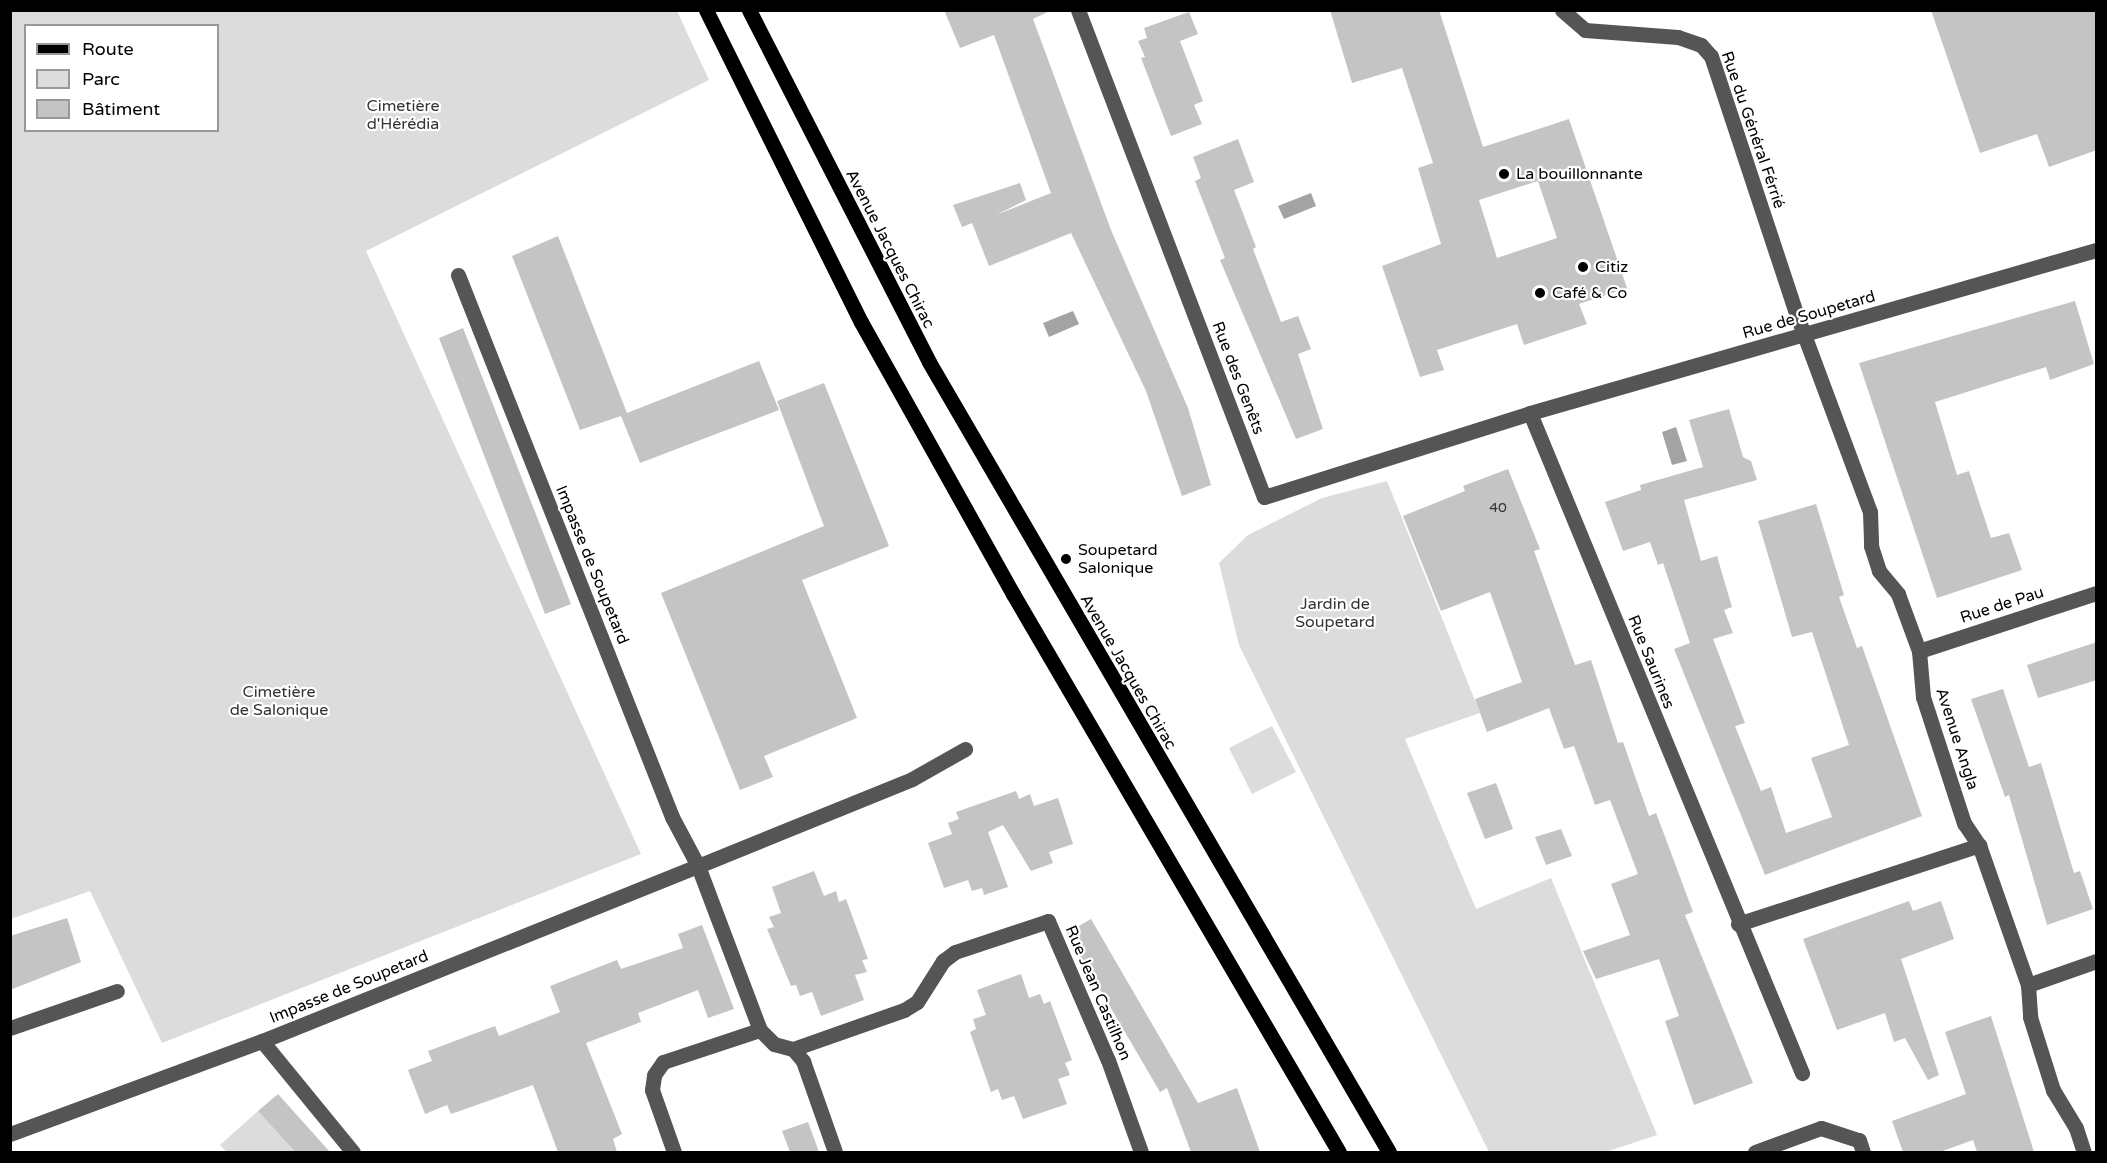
<!DOCTYPE html>
<meta charset="utf-8">
<style>
body{margin:0}
#map{position:relative;width:2107px;height:1163px;overflow:hidden;background:#fff;font-family:"Varela Round",sans-serif}
div>[style]{position:absolute}
.green>*{inset:0;background:#dcdcdc}
.water>*{inset:0;background:#a3a3a3}
.building>*{inset:0;background:#c4c4c4}
.minor>*{height:15px;margin:-7.5px;padding:0 7.5px;transform-origin:7.5px;border-radius:7.5px;background:#555}
.major>*{height:15px;margin:-7.5px;padding:0 7.5px;transform-origin:7.5px;border-radius:7.5px;background:#000}
.dots>*{width:16px;height:16px;translate:-50% -50%;box-sizing:border-box;border:3px solid #fff;border-radius:50%}
span{translate:-50% -50%;white-space:nowrap;text-align:center;line-height:1.15;-webkit-text-stroke:4.5px #fff;paint-order:stroke}
.number-label{font-size:14px;color:#313131}
.number-label span{-webkit-text-stroke-width:0}
.park-label{font-size:16px;color:#333}
.street-label{font-size:16px;color:#000}
.poi-label{font-size:16px;color:#000}
.left{translate:0 -50%;text-align:left}
.frame{position:absolute;inset:0;border:12px solid #000;pointer-events:none}
.legend{position:absolute;left:24px;top:24px;width:195px;height:108px;box-sizing:border-box;background:#fff;border:2px solid #999;margin:0;padding:8px 10px;list-style:none;font-size:18px;color:#000}
.legend li{display:flex;align-items:center;gap:12px;height:30px}
.legend b{width:30px;border:2px solid #999}
</style>
<div id="map">
<div class="green">
<div style="clip-path:polygon(evenodd,10px 11px,677px 11px,709px 80px,366px 251px,641px 854px,162px 1043px,90px 891px,11px 919px,10px 11px,26px 26px,218px 26px,218px 130px,26px 130px,26px 26px)"></div>
<div style="clip-path:polygon(1387px 481px,1480px 713px,1405px 739px,1476px 909px,1551px 878px,1657px 1135px,1606px 1152px,1489px 1152px,1239px 645px,1219px 563px,1248px 535px,1322px 498px)"></div>
<div style="clip-path:polygon(1272px 726px,1296px 772px,1252px 794px,1229px 748px)"></div>
<div style="clip-path:polygon(258px 1111px,295px 1152px,227px 1152px,220px 1145px)"></div>
</div>
<div class="water">
<div style="clip-path:polygon(1311px 193px,1316px 206px,1284px 219px,1278px 206px)"></div>
<div style="clip-path:polygon(1073px 311px,1079px 324px,1049px 337px,1043px 323px)"></div>
<div style="clip-path:polygon(1676px 427px,1687px 461px,1672px 465px,1662px 432px)"></div>
</div>
<div class="building">
<div style="clip-path:polygon(944px 10px,1052px 10px,1033px 19px,1111px 230px,1188px 408px,1211px 485px,1182px 496px,1146px 391px,1071px 233px,989px 266px,972px 223px,962px 227px,953px 205px,1020px 183px,1026px 200px,996px 215px,1051px 193px,994px 35px,960px 48px)"></div>
<div style="clip-path:polygon(evenodd,1330px 10px,1439px 10px,1483px 147px,1569px 119px,1627px 288px,1579px 304px,1587px 324px,1524px 345px,1517px 324px,1437px 350px,1444px 370px,1420px 377px,1382px 266px,1441px 244px,1418px 168px,1433px 163px,1402px 68px,1352px 83px,1330px 10px,1538px 181px,1557px 238px,1497px 258px,1479px 200px,1538px 181px)"></div>
<div style="clip-path:polygon(1931px 10px,2097px 10px,2097px 150px,2049px 167px,2037px 134px,1980px 153px)"></div>
<div style="clip-path:polygon(1189px 12px,1198px 34px,1180px 41px,1203px 101px,1194px 105px,1202px 124px,1171px 136px,1141px 58px,1145px 57px,1138px 41px,1147px 38px,1144px 28px)"></div>
<div style="clip-path:polygon(1238px 139px,1254px 182px,1234px 190px,1256px 247px,1253px 249px,1281px 322px,1298px 316px,1311px 349px,1298px 354px,1323px 429px,1296px 439px,1220px 260px,1225px 258px,1195px 181px,1201px 178px,1193px 157px)"></div>
<div style="clip-path:polygon(558px 236px,627px 413px,759px 361px,779px 410px,640px 463px,621px 416px,580px 430px,512px 256px)"></div>
<div style="clip-path:polygon(2075px 301px,2094px 364px,2050px 380px,2046px 367px,1935px 402px,1957px 475px,1969px 471px,1991px 538px,2009px 533px,2022px 570px,1937px 598px,1859px 363px)"></div>
<div style="clip-path:polygon(463px 328px,571px 604px,545px 614px,439px 338px)"></div>
<div style="clip-path:polygon(824px 383px,889px 546px,802px 580px,857px 718px,764px 756px,773px 777px,740px 790px,661px 593px,824px 526px,777px 401px)"></div>
<div style="clip-path:polygon(1729px 409px,1743px 457px,1751px 461px,1757px 480px,1684px 500px,1701px 561px,1717px 556px,1732px 607px,1724px 610px,1733px 633px,1713px 639px,1745px 723px,1735px 726px,1761px 791px,1771px 787px,1786px 833px,1832px 817px,1811px 758px,1849px 745px,1812px 632px,1792px 637px,1758px 521px,1816px 504px,1844px 595px,1839px 597px,1857px 648px,1862px 646px,1922px 816px,1765px 875px,1674px 649px,1690px 643px,1663px 563px,1658px 565px,1650px 542px,1623px 551px,1605px 502px,1641px 490px,1640px 485px,1703px 467px,1689px 420px)"></div>
<div style="clip-path:polygon(1508px 469px,1540px 549px,1534px 551px,1575px 665px,1591px 660px,1618px 743px,1623px 742px,1649px 816px,1656px 813px,1664px 834px,1693px 912px,1685px 915px,1753px 1083px,1694px 1105px,1665px 1021px,1679px 1016px,1659px 959px,1596px 979px,1583px 951px,1630px 935px,1611px 884px,1638px 874px,1610px 800px,1595px 805px,1574px 746px,1564px 749px,1549px 708px,1487px 732px,1475px 699px,1522px 682px,1490px 592px,1441px 611px,1403px 516px,1465px 491px,1463px 486px)"></div>
<div style="clip-path:polygon(2097px 642px,2097px 680px,2038px 698px,2027px 665px)"></div>
<div style="clip-path:polygon(2003px 689px,2029px 767px,2041px 763px,2074px 873px,2080px 871px,2093px 909px,2047px 925px,2009px 795px,2005px 797px,1971px 699px)"></div>
<div style="clip-path:polygon(1496px 783px,1513px 829px,1485px 839px,1467px 793px)"></div>
<div style="clip-path:polygon(1016px 791px,1019px 799px,1030px 794px,1034px 806px,1058px 798px,1073px 844px,1049px 852px,1053px 863px,1031px 871px,1003px 825px,988px 832px,1008px 887px,984px 895px,982px 888px,972px 891px,968px 880px,944px 888px,928px 843px,952px 834px,948px 823px,959px 819px,956px 812px)"></div>
<div style="clip-path:polygon(1561px 829px,1572px 856px,1546px 865px,1535px 837px)"></div>
<div style="clip-path:polygon(814px 871px,824px 896px,836px 891px,839px 902px,846px 899px,868px 959px,862px 960px,867px 972px,855px 975px,864px 1000px,821px 1016px,812px 992px,800px 996px,796px 985px,791px 986px,767px 929px,774px 927px,769px 917px,781px 913px,772px 887px)"></div>
<div style="clip-path:polygon(1909px 901px,1913px 911px,1941px 901px,1954px 939px,1901px 959px,1939px 1075px,1928px 1080px,1905px 1038px,1894px 1042px,1885px 1013px,1837px 1030px,1803px 939px)"></div>
<div style="clip-path:polygon(67px 918px,81px 962px,10px 990px,10px 936px)"></div>
<div style="clip-path:polygon(1091px 919px,1198px 1103px,1237px 1088px,1260px 1152px,1191px 1152px,1167px 1088px,1160px 1092px,1067px 933px)"></div>
<div style="clip-path:polygon(702px 925px,734px 1009px,708px 1018px,698px 990px,638px 1013px,641px 1022px,586px 1043px,622px 1134px,613px 1139px,617px 1152px,558px 1152px,533px 1085px,451px 1114px,447px 1105px,425px 1114px,408px 1070px,432px 1061px,428px 1051px,495px 1026px,499px 1036px,560px 1012px,550px 986px,617px 960px,621px 969px,683px 948px,678px 934px)"></div>
<div style="clip-path:polygon(1021px 974px,1029px 998px,1040px 994px,1044px 1004px,1050px 1001px,1072px 1060px,1065px 1063px,1070px 1075px,1058px 1079px,1067px 1104px,1023px 1119px,1014px 1096px,1002px 1100px,998px 1089px,991px 1092px,970px 1032px,976px 1029px,973px 1019px,986px 1015px,977px 990px)"></div>
<div style="clip-path:polygon(1991px 1016px,2034px 1152px,1977px 1152px,1973px 1140px,1940px 1152px,1903px 1152px,1892px 1121px,1966px 1094px,1945px 1032px)"></div>
<div style="clip-path:polygon(278px 1094px,330px 1152px,295px 1152px,258px 1111px)"></div>
<div style="clip-path:polygon(808px 1122px,819px 1152px,790px 1152px,782px 1131px)"></div>
</div>
<div class="minor">
<div style="left:1078px;top:10px;width:521px;rotate:69.1deg"></div>
<div style="left:1264px;top:497px;width:279px;rotate:-17.5deg"></div>
<div style="left:1530px;top:413px;width:589px;rotate:-16.07deg"></div>
<div style="left:1562px;top:10px;width:30px;rotate:41deg"></div>
<div style="left:1585px;top:30px;width:93px;rotate:4.3deg"></div>
<div style="left:1678px;top:37px;width:24px;rotate:19deg"></div>
<div style="left:1701px;top:45px;width:15px;rotate:48deg"></div>
<div style="left:1711px;top:56px;width:271px;rotate:71.7deg"></div>
<div style="left:1796px;top:313px;width:212px;rotate:69.6deg"></div>
<div style="left:1870px;top:512px;width:34px;rotate:88deg"></div>
<div style="left:1871px;top:546px;width:26px;rotate:72deg"></div>
<div style="left:1879px;top:571px;width:30px;rotate:50deg"></div>
<div style="left:1898px;top:594px;width:61px;rotate:69.8deg"></div>
<div style="left:1919px;top:651px;width:46px;rotate:85deg"></div>
<div style="left:1923px;top:697px;width:133px;rotate:72deg"></div>
<div style="left:1964px;top:823px;width:27px;rotate:56deg"></div>
<div style="left:1979px;top:845px;width:148px;rotate:70.7deg"></div>
<div style="left:2028px;top:985px;width:32px;rotate:86deg"></div>
<div style="left:2030px;top:1017px;width:77px;rotate:72.5deg"></div>
<div style="left:2053px;top:1090px;width:44px;rotate:58.8deg"></div>
<div style="left:2076px;top:1128px;width:25px;rotate:72deg"></div>
<div style="left:458px;top:275px;width:583px;rotate:68.45deg"></div>
<div style="left:672px;top:817px;width:55px;rotate:62deg"></div>
<div style="left:698px;top:866px;width:175px;rotate:69.3deg"></div>
<div style="left:760px;top:1030px;width:20px;rotate:45deg"></div>
<div style="left:774px;top:1044px;width:20px;rotate:15deg"></div>
<div style="left:793px;top:1049px;width:16px;rotate:50deg"></div>
<div style="left:803px;top:1061px;width:96px;rotate:70.6deg"></div>
<div style="left:1530px;top:413px;width:714px;rotate:67.6deg"></div>
<div style="left:1919px;top:651px;width:186px;rotate:-18.1deg"></div>
<div style="left:1738px;top:924px;width:254px;rotate:-18.1deg"></div>
<div style="left:2028px;top:985px;width:72px;rotate:-19.4deg"></div>
<div style="left:10px;top:1028px;width:113px;rotate:-19.1deg"></div>
<div style="left:262px;top:1041px;width:144px;rotate:50.7deg"></div>
<div style="left:793px;top:1049px;width:118px;rotate:-19.4deg"></div>
<div style="left:904px;top:1010px;width:15px;rotate:-32deg"></div>
<div style="left:917px;top:1002px;width:49px;rotate:-57.6deg"></div>
<div style="left:943px;top:961px;width:15px;rotate:-37deg"></div>
<div style="left:955px;top:952px;width:98px;rotate:-18.4deg"></div>
<div style="left:1048px;top:921px;width:151px;rotate:66.7deg"></div>
<div style="left:1108px;top:1060px;width:98px;rotate:70.3deg"></div>
<div style="left:10px;top:1134px;width:269px;rotate:-20.3deg"></div>
<div style="left:262px;top:1041px;width:470px;rotate:-21.9deg"></div>
<div style="left:698px;top:866px;width:231px;rotate:-22.1deg"></div>
<div style="left:912px;top:779px;width:61px;rotate:-29.5deg"></div>
<div style="left:674px;top:1152px;width:66px;rotate:-109.5deg"></div>
<div style="left:652px;top:1090px;width:15px;rotate:-82deg"></div>
<div style="left:654px;top:1075px;width:16px;rotate:-55deg"></div>
<div style="left:663px;top:1062px;width:102px;rotate:-18.3deg"></div>
<div style="left:1755px;top:1152px;width:70px;rotate:-20deg"></div>
<div style="left:1821px;top:1128px;width:40px;rotate:18deg"></div>
<div style="left:1859px;top:1140px;width:13px;rotate:72deg"></div>
</div>
<div class="major">
<div style="left:706px;top:10px;width:348px;rotate:63.6deg"></div>
<div style="left:861px;top:322px;width:312px;rotate:60.8deg"></div>
<div style="left:1013px;top:594px;width:646px;rotate:59.71deg"></div>
<div style="left:749px;top:10px;width:395px;rotate:62.9deg"></div>
<div style="left:929px;top:362px;width:914px;rotate:59.79deg"></div>
</div>
<div class="dots">
<div style="left:1504px;top:174px;background:#000"></div>
<div style="left:1583px;top:267px;background:#000"></div>
<div style="left:1540px;top:293px;background:#000"></div>
<div style="left:1066px;top:559px;background:#000"></div>
</div>
<div class="number-label">
<span style="left:1498px;top:508px">40</span>
</div>
<div class="park-label">
<span style="left:403px;top:115px">Cimetière<br>d'Hérédia</span>
<span style="left:1335px;top:613px">Jardin de<br>Soupetard</span>
<span style="left:279px;top:701px">Cimetière<br>de Salonique</span>
</div>
<div class="street-label">
<span style="left:1753px;top:130px;rotate:71deg">Rue du Général Férrié</span>
<span style="left:890px;top:249px;rotate:63deg">Avenue Jacques Chirac</span>
<span style="left:1809px;top:315px;rotate:-16deg">Rue de Soupetard</span>
<span style="left:1238px;top:378px;rotate:69deg">Rue des Genêts</span>
<span style="left:592px;top:565px;rotate:68deg">Impasse de Soupetard</span>
<span style="left:2002px;top:605px;rotate:-18deg">Rue de Pau</span>
<span style="left:1651px;top:662px;rotate:68deg">Rue Saurines</span>
<span style="left:1128px;top:672px;rotate:60deg">Avenue Jacques Chirac</span>
<span style="left:1957px;top:739px;rotate:72deg">Avenue Angla</span>
<span style="left:349px;top:987px;rotate:-22deg">Impasse de Soupetard</span>
<span style="left:1098px;top:993px;rotate:67deg">Rue Jean Castilhon</span>
</div>
<div class="poi-label">
<span class="left" style="left:1516px;top:174px">La bouillonnante</span>
<span class="left" style="left:1595px;top:267px">Citiz</span>
<span class="left" style="left:1552px;top:293px">Café &amp; Co</span>
<span class="left" style="left:1078px;top:559px">Soupetard<br>Salonique</span>
</div>
<div class="frame"></div>
<ul class="legend">
<li><b style="height:8px;background:#000"></b>Route</li>
<li><b style="height:16px;background:#dcdcdc"></b>Parc</li>
<li><b style="height:16px;background:#c4c4c4"></b>Bâtiment</li>
</ul>
</div>
